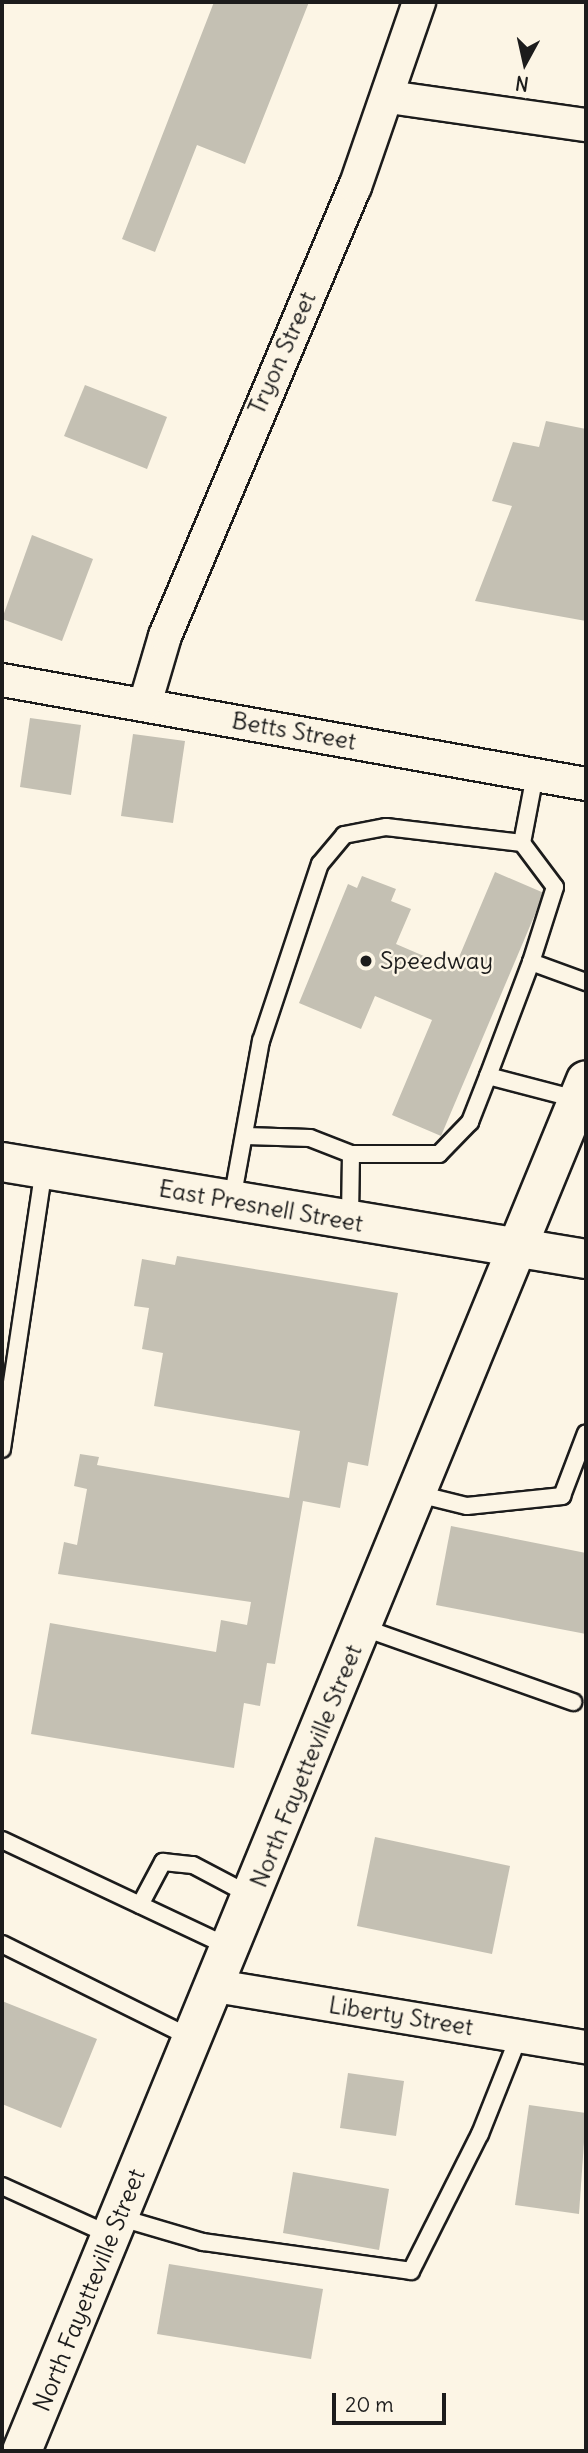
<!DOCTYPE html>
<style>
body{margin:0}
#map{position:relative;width:588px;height:2453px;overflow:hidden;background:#fcf5e5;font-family:Delius,sans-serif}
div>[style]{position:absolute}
.building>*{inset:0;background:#c4c0b3}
.roads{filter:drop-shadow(2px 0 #1c1c1c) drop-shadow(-2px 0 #1c1c1c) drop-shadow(0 2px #1c1c1c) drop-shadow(0 -2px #1c1c1c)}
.lane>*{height:16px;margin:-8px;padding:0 8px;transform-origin:8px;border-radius:8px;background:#fcf5e5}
.street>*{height:32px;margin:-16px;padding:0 16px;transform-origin:16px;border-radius:16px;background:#fcf5e5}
.secondary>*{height:38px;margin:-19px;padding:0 19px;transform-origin:19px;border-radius:19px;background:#fcf5e5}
.primary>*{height:38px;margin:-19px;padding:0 19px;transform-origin:19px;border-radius:19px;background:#fcf5e5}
.dots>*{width:19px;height:19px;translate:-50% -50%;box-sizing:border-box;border:4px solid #fcf5e5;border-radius:50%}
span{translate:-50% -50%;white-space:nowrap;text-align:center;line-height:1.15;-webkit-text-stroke:5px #fcf5e5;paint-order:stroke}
.street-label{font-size:24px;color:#1c1c1c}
.poi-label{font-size:24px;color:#1c1c1c}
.left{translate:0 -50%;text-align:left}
.frame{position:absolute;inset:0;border:4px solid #1c1c1c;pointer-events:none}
.north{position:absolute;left:490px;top:28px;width:70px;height:70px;-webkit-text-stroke:5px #fcf5e5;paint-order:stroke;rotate:188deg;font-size:19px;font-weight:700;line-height:28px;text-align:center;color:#1c1c1c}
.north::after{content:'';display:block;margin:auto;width:24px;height:32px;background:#1c1c1c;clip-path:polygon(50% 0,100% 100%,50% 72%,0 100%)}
.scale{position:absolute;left:332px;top:2393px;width:114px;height:32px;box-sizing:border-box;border:4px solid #1c1c1c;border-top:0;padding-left:9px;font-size:21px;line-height:24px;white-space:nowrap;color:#1c1c1c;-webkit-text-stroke:5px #fcf5e5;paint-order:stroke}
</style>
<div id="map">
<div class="building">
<div style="clip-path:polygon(214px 2px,309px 2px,245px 164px,197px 145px,155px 252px,122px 239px)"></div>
<div style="clip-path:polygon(85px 385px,167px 417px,147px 469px,64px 436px)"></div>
<div style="clip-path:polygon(546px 421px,586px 429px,586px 621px,475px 601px,512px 506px,492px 501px,513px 442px,539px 447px)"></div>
<div style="clip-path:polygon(32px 535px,93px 559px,62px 641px,2px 619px)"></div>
<div style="clip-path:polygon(30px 718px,81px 725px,71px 795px,20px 787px)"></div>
<div style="clip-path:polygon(133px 734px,185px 741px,173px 823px,121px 816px)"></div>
<div style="clip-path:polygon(495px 872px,544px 893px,441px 1136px,392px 1115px,432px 1020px,375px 996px,361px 1029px,299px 1003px,348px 884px,357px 888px,362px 876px,396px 889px,391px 901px,411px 909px,396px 944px,454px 969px)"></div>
<div style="clip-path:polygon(177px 1256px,398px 1293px,368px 1466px,348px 1462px,340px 1508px,303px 1501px,275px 1664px,267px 1663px,260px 1706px,244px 1703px,234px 1768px,31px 1734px,50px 1623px,216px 1652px,221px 1620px,247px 1625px,251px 1602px,58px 1574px,64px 1542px,77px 1545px,87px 1489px,74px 1486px,80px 1454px,99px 1457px,97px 1465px,289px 1498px,300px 1431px,154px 1406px,163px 1353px,142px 1349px,149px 1308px,134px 1306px,142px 1259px,175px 1265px)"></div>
<div style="clip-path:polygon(451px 1526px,586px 1553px,586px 1634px,436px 1605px)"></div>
<div style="clip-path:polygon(375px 1837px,510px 1866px,492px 1954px,357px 1926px)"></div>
<div style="clip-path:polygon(2px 2001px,97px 2039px,61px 2128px,2px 2104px)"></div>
<div style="clip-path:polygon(348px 2073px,404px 2081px,396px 2136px,340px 2128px)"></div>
<div style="clip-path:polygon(529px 2105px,586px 2113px,579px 2214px,515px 2205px)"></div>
<div style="clip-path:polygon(293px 2172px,389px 2189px,379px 2250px,283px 2233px)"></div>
<div style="clip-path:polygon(169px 2264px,323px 2289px,311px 2359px,157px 2334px)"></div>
</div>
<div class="roads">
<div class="lane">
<div style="left:522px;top:843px;width:55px;rotate:53.1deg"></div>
<div style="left:555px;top:887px;width:79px;rotate:107.7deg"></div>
<div style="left:580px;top:1100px;width:95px;rotate:-165.4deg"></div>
<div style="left:488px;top:1076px;width:122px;rotate:-69.3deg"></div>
<div style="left:531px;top:962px;width:59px;rotate:20deg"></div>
<div style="left:246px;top:1136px;width:64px;rotate:1.8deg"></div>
<div style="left:310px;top:1138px;width:44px;rotate:21.3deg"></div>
<div style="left:351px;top:1154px;width:65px;rotate:90.9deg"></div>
<div style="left:351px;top:1154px;width:88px"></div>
<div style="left:439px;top:1154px;width:45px;rotate:-45.9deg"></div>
<div style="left:470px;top:1122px;width:49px;rotate:-68.6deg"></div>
<div style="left:232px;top:1200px;width:162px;rotate:-79.7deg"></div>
<div style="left:261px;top:1041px;width:187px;rotate:-71.6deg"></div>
<div style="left:320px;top:864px;width:38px;rotate:-50deg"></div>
<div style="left:344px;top:835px;width:43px;rotate:-10.8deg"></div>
<div style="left:386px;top:827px;width:137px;rotate:6.7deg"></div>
<div style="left:522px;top:843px;width:69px;rotate:-79.2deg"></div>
<div style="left:2px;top:1449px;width:283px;rotate:-81.5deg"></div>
<div style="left:418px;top:1494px;width:50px;rotate:13.8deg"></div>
<div style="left:467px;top:1506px;width:96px;rotate:-6deg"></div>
<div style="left:562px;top:1496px;width:67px;rotate:-69.1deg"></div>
<div style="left:364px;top:1628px;width:222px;rotate:19.5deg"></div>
<div style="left:2px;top:1840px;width:253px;rotate:25.2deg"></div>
<div style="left:140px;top:1905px;width:49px;rotate:-61.9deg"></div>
<div style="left:163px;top:1862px;width:30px;rotate:6deg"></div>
<div style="left:193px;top:1865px;width:64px;rotate:27.8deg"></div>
<div style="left:2px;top:1944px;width:213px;rotate:26.4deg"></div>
<div style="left:2px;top:2186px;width:119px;rotate:24.4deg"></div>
<div style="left:118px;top:2217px;width:89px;rotate:16.4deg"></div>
<div style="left:203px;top:2242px;width:210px;rotate:7.9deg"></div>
<div style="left:411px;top:2271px;width:153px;rotate:-63.3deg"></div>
<div style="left:480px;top:2134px;width:105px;rotate:-68.3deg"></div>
</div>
<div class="street">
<div style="left:389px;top:97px;width:199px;rotate:8.1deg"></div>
<div style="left:2px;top:680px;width:593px;rotate:10.1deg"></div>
<div style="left:145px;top:704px;width:71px;rotate:-73.6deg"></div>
<div style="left:165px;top:636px;width:488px;rotate:-67.1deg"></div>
<div style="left:355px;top:187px;width:196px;rotate:-70.9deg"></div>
<div style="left:216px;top:1986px;width:375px;rotate:9.4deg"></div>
</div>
<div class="secondary">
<div style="left:2px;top:1162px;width:592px;rotate:9.43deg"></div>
</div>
<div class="primary">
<div style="left:22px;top:2451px;width:1482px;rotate:-67.64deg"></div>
</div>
</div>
<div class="dots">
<div style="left:366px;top:961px;background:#1c1c1c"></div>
</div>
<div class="street-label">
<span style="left:282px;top:353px;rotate:-66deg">Tryon Street</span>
<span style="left:294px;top:731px;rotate:10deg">Betts Street</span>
<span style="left:261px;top:1206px;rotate:10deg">East Presnell Street</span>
<span style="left:306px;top:1766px;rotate:-68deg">North Fayetteville Street</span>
<span style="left:401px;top:2016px;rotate:9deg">Liberty Street</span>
<span style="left:89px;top:2290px;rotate:-68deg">North Fayetteville Street</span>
</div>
<div class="poi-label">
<span class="left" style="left:380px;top:961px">Speedway</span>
</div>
<div class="frame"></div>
<div class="north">N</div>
<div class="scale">20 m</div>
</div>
